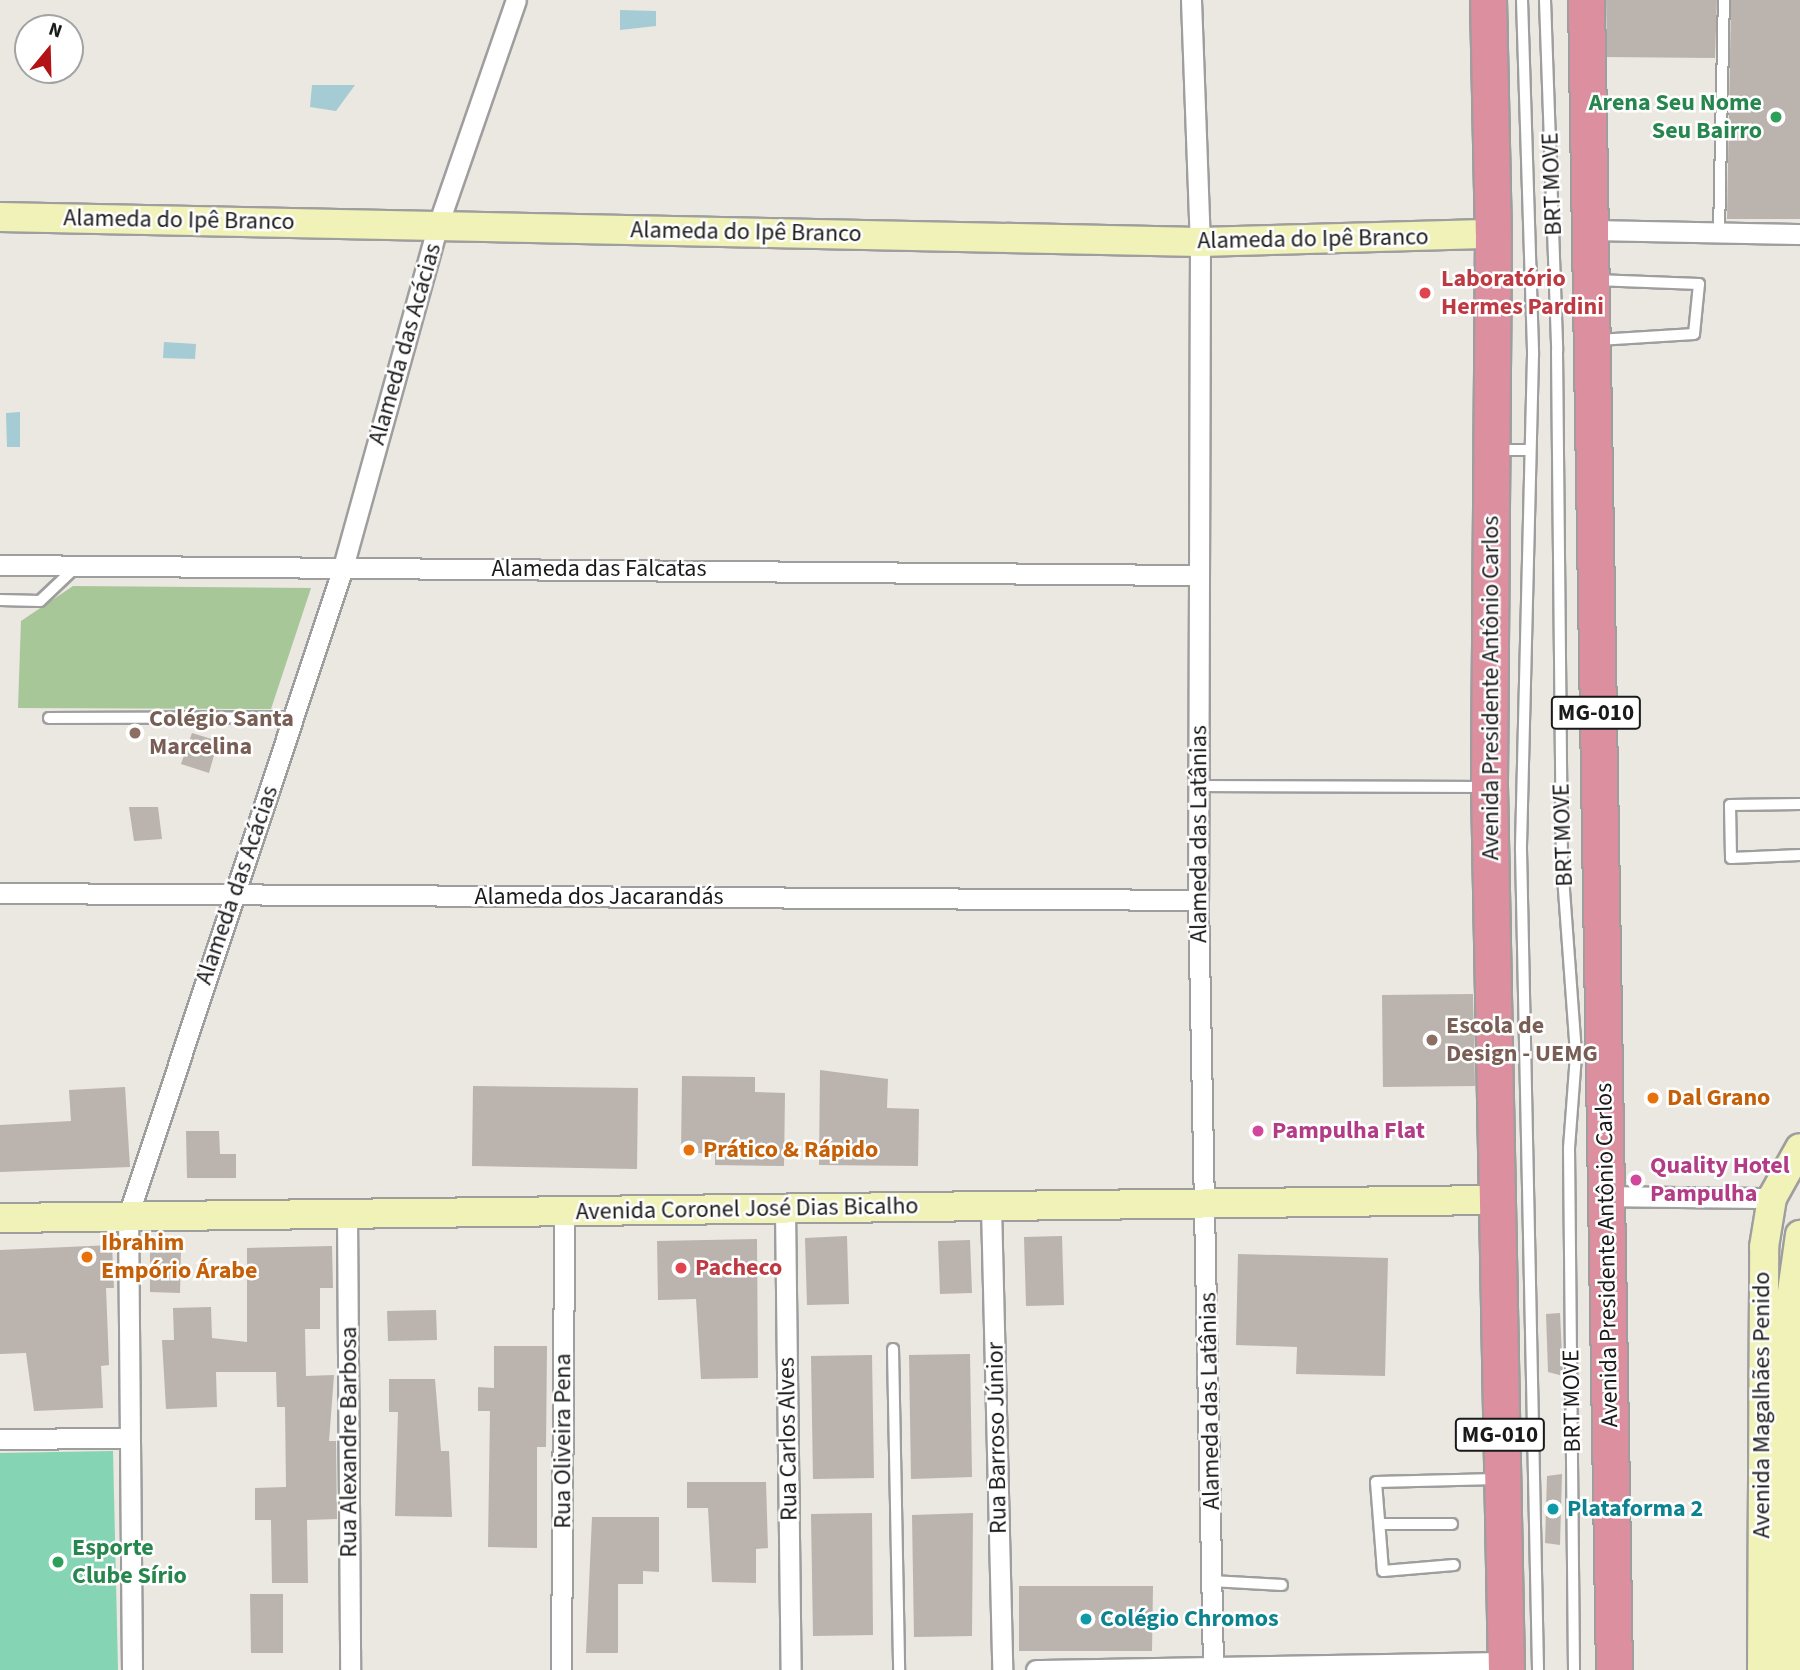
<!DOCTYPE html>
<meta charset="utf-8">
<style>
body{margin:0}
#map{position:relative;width:1800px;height:1670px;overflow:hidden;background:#ebe7e1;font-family:"Source Sans 3",sans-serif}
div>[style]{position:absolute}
.forest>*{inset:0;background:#a7c799}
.pitch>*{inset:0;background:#85d4b4}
.water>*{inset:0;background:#a5cbd5}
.building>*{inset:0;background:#bbb3ae}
.roads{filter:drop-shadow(2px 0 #9e9e9e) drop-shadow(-2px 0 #9e9e9e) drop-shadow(0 2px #9e9e9e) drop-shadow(0 -2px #9e9e9e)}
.lane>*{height:10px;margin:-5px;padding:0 5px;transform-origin:5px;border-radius:5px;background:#fff}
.street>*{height:19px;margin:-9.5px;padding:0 9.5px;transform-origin:9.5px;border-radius:9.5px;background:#fff}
.secondary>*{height:28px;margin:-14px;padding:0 14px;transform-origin:14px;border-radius:14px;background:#f0f2b8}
.highway>*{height:35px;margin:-17.5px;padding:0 17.5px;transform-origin:17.5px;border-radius:17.5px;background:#dc8f9e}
.dots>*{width:19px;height:19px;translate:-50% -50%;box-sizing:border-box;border:4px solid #fff;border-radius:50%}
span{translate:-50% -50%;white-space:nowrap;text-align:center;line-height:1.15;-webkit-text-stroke:5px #fff;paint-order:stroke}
.shield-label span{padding:2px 5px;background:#fff;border:2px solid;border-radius:5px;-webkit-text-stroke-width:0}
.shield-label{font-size:23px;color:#1a1a1a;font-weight:700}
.leisure-label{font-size:24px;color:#27864d;font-weight:700}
.right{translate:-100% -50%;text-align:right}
.left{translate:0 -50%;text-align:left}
.street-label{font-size:24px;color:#1a1a1a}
.health-label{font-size:24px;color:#be3a42;font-weight:700}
.education-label{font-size:24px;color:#785e54;font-weight:700}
.food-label{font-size:24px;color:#c56008;font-weight:700}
.hotel-label{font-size:24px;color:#b23c85;font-weight:700}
.culture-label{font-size:24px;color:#0d838f;font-weight:700}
.north{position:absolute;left:14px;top:14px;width:70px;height:70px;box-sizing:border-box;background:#fff;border:2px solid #a3a3a3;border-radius:50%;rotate:19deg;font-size:19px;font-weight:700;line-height:28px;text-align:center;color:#1a1a1a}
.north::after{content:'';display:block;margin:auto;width:24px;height:32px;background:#b21316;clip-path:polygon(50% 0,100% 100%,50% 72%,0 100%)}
</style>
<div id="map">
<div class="forest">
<div style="clip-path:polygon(73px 586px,311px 588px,271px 709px,18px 708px,21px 621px)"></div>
</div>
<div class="pitch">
<div style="clip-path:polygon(113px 1451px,118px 1670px,0 1670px,0 1453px)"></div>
</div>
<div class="water">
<div style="clip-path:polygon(620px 10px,656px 11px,656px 26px,620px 30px)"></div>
<div style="clip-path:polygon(312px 85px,355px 85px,336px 111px,310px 107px)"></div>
<div style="clip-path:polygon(164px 342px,196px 344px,195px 359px,163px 358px)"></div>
<div style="clip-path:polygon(20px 412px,20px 447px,7px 447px,6px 413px)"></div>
</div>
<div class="building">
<div style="clip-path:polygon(1606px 0,1717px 0,1715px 58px,1607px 57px)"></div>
<div style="clip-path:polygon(1731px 0,1800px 0,1800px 219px,1727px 219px)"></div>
<div style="clip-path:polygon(192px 733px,218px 741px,209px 773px,181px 764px)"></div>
<div style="clip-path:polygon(129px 807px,158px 807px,162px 839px,134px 841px)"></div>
<div style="clip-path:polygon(1473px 994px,1475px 1086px,1383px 1087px,1382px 995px)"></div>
<div style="clip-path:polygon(820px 1070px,888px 1079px,887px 1108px,919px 1109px,918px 1166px,819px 1165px)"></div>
<div style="clip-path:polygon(682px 1076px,755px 1077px,755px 1092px,785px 1093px,784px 1166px,715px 1165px,715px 1153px,681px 1153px)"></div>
<div style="clip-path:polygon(473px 1086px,638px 1088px,637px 1169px,472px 1166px)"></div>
<div style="clip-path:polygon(125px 1087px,130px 1167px,0 1172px,0 1125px,71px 1121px,69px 1090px)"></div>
<div style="clip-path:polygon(186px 1131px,219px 1131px,220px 1154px,236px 1154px,236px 1178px,187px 1178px)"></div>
<div style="clip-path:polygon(847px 1236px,849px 1304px,807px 1305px,805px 1238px)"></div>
<div style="clip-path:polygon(1062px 1236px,1064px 1305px,1026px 1306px,1024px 1237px)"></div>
<div style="clip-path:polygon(757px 1239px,758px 1378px,701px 1379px,696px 1299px,658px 1300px,657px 1241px)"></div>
<div style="clip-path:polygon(970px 1240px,972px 1293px,940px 1294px,938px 1241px)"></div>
<div style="clip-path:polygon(112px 1245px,114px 1288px,106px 1288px,109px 1365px,101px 1366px,103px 1408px,34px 1411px,26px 1353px,0 1354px,0 1250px)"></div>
<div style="clip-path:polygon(332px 1246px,333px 1288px,320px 1288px,320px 1329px,305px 1329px,306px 1376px,334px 1375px,329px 1441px,336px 1441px,337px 1519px,307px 1520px,308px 1583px,272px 1583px,271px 1520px,255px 1520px,255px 1488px,286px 1487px,285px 1407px,277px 1407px,276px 1372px,216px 1372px,217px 1407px,166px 1409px,162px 1340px,174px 1340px,173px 1308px,211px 1307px,212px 1338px,247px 1342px,247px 1248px)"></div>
<div style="clip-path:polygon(150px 1248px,181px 1249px,180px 1293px,150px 1292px)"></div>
<div style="clip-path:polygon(1238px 1254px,1388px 1258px,1385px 1376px,1296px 1374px,1297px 1347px,1236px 1345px)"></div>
<div style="clip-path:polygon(436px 1310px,437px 1340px,388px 1341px,387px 1311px)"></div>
<div style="clip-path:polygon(1560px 1313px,1563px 1376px,1548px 1372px,1546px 1314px)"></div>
<div style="clip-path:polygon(494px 1346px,547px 1346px,546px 1447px,537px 1447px,537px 1548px,488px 1547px,490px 1411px,478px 1411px,478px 1387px,494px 1388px)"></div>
<div style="clip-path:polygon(970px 1354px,972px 1477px,911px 1479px,909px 1355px)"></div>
<div style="clip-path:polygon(872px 1355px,874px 1478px,813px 1479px,811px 1356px)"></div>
<div style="clip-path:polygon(389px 1379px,435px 1379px,441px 1451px,449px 1451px,452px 1517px,395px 1516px,398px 1412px,389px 1412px)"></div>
<div style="clip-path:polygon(1562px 1474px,1560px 1545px,1545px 1543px,1547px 1476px)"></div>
<div style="clip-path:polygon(687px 1482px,766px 1482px,768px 1548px,756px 1549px,756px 1583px,712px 1582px,708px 1508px,687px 1508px)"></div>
<div style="clip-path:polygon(872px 1513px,873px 1635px,813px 1636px,811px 1514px)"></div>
<div style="clip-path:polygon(973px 1513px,972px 1636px,914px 1637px,912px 1515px)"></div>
<div style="clip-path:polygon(592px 1517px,659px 1517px,659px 1572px,643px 1571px,643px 1584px,618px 1584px,618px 1653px,586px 1653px)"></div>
<div style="clip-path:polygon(1019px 1586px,1153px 1586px,1152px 1651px,1019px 1651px)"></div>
<div style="clip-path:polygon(250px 1594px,283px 1594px,283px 1653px,251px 1653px)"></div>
</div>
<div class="roads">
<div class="lane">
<div style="left:1522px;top:0;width:355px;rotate:88.2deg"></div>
<div style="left:1533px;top:355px;width:495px;rotate:91.4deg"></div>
<div style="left:1521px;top:850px;width:820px;rotate:88.81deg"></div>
<div style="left:1545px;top:0;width:351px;rotate:88deg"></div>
<div style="left:1557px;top:351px;width:512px;rotate:89.44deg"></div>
<div style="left:1562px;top:863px;width:193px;rotate:85.8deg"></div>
<div style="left:1576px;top:1055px;width:93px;rotate:94.3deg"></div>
<div style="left:1569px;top:1148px;width:522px;rotate:89.45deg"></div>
<div style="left:1719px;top:233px;width:233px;rotate:-88.8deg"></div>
<div style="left:1595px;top:280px;width:104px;rotate:2.2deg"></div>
<div style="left:1699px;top:284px;width:50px;rotate:95.7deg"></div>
<div style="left:1694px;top:334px;width:96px;rotate:176.4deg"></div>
<div style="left:1498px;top:450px;width:31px"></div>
<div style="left:0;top:600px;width:40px;rotate:1.4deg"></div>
<div style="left:40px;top:601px;width:51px;rotate:-43.4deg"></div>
<div style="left:49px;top:718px;width:245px;rotate:-0.2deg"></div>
<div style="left:1198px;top:786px;width:284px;rotate:0.2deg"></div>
<div style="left:1800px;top:804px;width:70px;rotate:179.2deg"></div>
<div style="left:1730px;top:805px;width:53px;rotate:88.9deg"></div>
<div style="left:1731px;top:858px;width:69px;rotate:-2.5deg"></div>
<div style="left:893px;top:1349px;width:321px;rotate:88.9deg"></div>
<div style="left:1380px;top:1524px;width:72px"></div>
<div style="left:1454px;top:1565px;width:71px;rotate:175.2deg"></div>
<div style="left:1383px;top:1571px;width:89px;rotate:-94.5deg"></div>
<div style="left:1376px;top:1482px;width:121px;rotate:-1.4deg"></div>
<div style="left:1212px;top:1581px;width:70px;rotate:3.3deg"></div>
</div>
<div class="street">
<div style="left:1191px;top:0;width:242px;rotate:87.9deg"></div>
<div style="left:1200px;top:242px;width:658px;rotate:90.17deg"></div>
<div style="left:1198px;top:900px;width:768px;rotate:88.88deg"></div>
<div style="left:1589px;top:230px;width:211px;rotate:1.1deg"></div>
<div style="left:0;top:565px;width:1198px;rotate:0.48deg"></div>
<div style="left:0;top:893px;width:1198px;rotate:0.33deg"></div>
<div style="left:1604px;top:1196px;width:168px;rotate:0.7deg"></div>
<div style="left:991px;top:1206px;width:464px;rotate:88.6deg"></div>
<div style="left:785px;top:1209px;width:461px;rotate:89.3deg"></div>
<div style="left:347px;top:1214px;width:456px;rotate:89.6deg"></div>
<div style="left:0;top:1439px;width:126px;rotate:-0.5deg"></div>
<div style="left:132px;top:1670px;width:454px;rotate:-90.5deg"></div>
<div style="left:128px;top:1216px;width:684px;rotate:-71.67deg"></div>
<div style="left:343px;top:567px;width:355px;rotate:-74.5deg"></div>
<div style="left:438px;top:225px;width:238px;rotate:-70.9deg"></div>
<div style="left:561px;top:1670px;width:459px;rotate:-89.6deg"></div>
<div style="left:1036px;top:1670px;width:470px;rotate:-1deg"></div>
</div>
<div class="secondary">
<div style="left:0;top:217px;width:1200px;rotate:1.19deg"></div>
<div style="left:1200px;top:242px;width:293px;rotate:-1.6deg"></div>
<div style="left:0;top:1218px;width:1494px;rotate:-0.69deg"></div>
<div style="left:1762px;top:1670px;width:423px;rotate:-89.7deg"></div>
<div style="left:1764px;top:1247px;width:50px;rotate:-80.7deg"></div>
<div style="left:1772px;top:1198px;width:57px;rotate:-60.8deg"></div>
<div style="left:1789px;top:1670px;width:364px;rotate:-89.8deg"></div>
<div style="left:1790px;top:1306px;width:72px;rotate:-82deg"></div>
</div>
<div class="highway">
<div style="left:1488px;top:0;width:234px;rotate:88.8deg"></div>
<div style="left:1493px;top:234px;width:552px;rotate:90.42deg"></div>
<div style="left:1489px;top:786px;width:884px;rotate:88.9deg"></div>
<div style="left:1586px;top:0;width:1670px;rotate:89.04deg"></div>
</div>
</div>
<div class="dots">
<div style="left:1776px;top:117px;background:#2e9e5b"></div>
<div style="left:1425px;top:293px;background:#e0444e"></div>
<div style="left:135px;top:733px;background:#8d6e63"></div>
<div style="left:1432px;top:1040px;background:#8d6e63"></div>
<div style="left:1653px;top:1098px;background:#e8710a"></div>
<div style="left:1258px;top:1131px;background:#d1479c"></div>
<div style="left:689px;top:1150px;background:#e8710a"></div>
<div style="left:1636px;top:1180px;background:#d1479c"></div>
<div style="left:87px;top:1257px;background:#e8710a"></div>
<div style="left:681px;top:1268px;background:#e0444e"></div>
<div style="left:1553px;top:1509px;background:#0f9aa8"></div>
<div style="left:58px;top:1562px;background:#2e9e5b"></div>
<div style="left:1086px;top:1619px;background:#0f9aa8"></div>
</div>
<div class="shield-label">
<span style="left:1596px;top:713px">MG-010</span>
<span style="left:1500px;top:1435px">MG-010</span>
</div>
<div class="leisure-label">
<span class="right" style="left:1762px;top:117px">Arena Seu Nome<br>Seu Bairro</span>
<span class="left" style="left:72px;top:1562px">Esporte<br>Clube Sírio</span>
</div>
<div class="street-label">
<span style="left:1552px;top:184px;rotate:-92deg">BRT MOVE</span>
<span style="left:179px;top:220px;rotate:1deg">Alameda do Ipê Branco</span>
<span style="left:746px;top:232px;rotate:1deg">Alameda do Ipê Branco</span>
<span style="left:1313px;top:239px;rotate:-1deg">Alameda do Ipê Branco</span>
<span style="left:405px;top:344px;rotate:-74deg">Alameda das Acácias</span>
<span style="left:599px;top:569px">Alameda das Falcatas</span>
<span style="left:1491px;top:688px;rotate:-90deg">Avenida Presidente Antônio Carlos</span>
<span style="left:1199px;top:834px;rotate:-90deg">Alameda das Latânias</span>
<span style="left:1563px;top:835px;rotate:-92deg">BRT MOVE</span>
<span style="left:237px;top:885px;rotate:-71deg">Alameda das Acácias</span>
<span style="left:599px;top:897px">Alameda dos Jacarandás</span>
<span style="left:747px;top:1209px;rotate:-1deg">Avenida Coronel José Dias Bicalho</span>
<span style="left:1607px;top:1255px;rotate:-91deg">Avenida Presidente Antônio Carlos</span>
<span style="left:1210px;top:1401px;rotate:-91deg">Alameda das Latânias</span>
<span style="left:1572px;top:1401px;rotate:-91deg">BRT MOVE</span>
<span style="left:1762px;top:1405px;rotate:-90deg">Avenida Magalhães Penido</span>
<span style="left:997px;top:1438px;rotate:-91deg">Rua Barroso Júnior</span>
<span style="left:788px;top:1439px;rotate:-91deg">Rua Carlos Alves</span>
<span style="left:563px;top:1441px;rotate:-90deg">Rua Oliveira Pena</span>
<span style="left:349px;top:1442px;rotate:-90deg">Rua Alexandre Barbosa</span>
</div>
<div class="health-label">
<span class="left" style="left:1441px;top:293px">Laboratório<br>Hermes Pardini</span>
<span class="left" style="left:695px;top:1268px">Pacheco</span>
</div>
<div class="education-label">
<span class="left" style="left:149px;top:733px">Colégio Santa<br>Marcelina</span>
<span class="left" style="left:1446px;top:1040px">Escola de<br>Design - UEMG</span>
</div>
<div class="food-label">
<span class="left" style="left:1667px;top:1098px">Dal Grano</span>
<span class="left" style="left:703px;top:1150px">Prático &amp; Rápido</span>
<span class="left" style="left:101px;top:1257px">Ibrahim<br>Empório Árabe</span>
</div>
<div class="hotel-label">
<span class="left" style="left:1272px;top:1131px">Pampulha Flat</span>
<span class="left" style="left:1650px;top:1180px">Quality Hotel<br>Pampulha</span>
</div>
<div class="culture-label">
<span class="left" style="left:1567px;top:1509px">Plataforma 2</span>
<span class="left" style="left:1100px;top:1619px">Colégio Chromos</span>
</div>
<div class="north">N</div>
</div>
